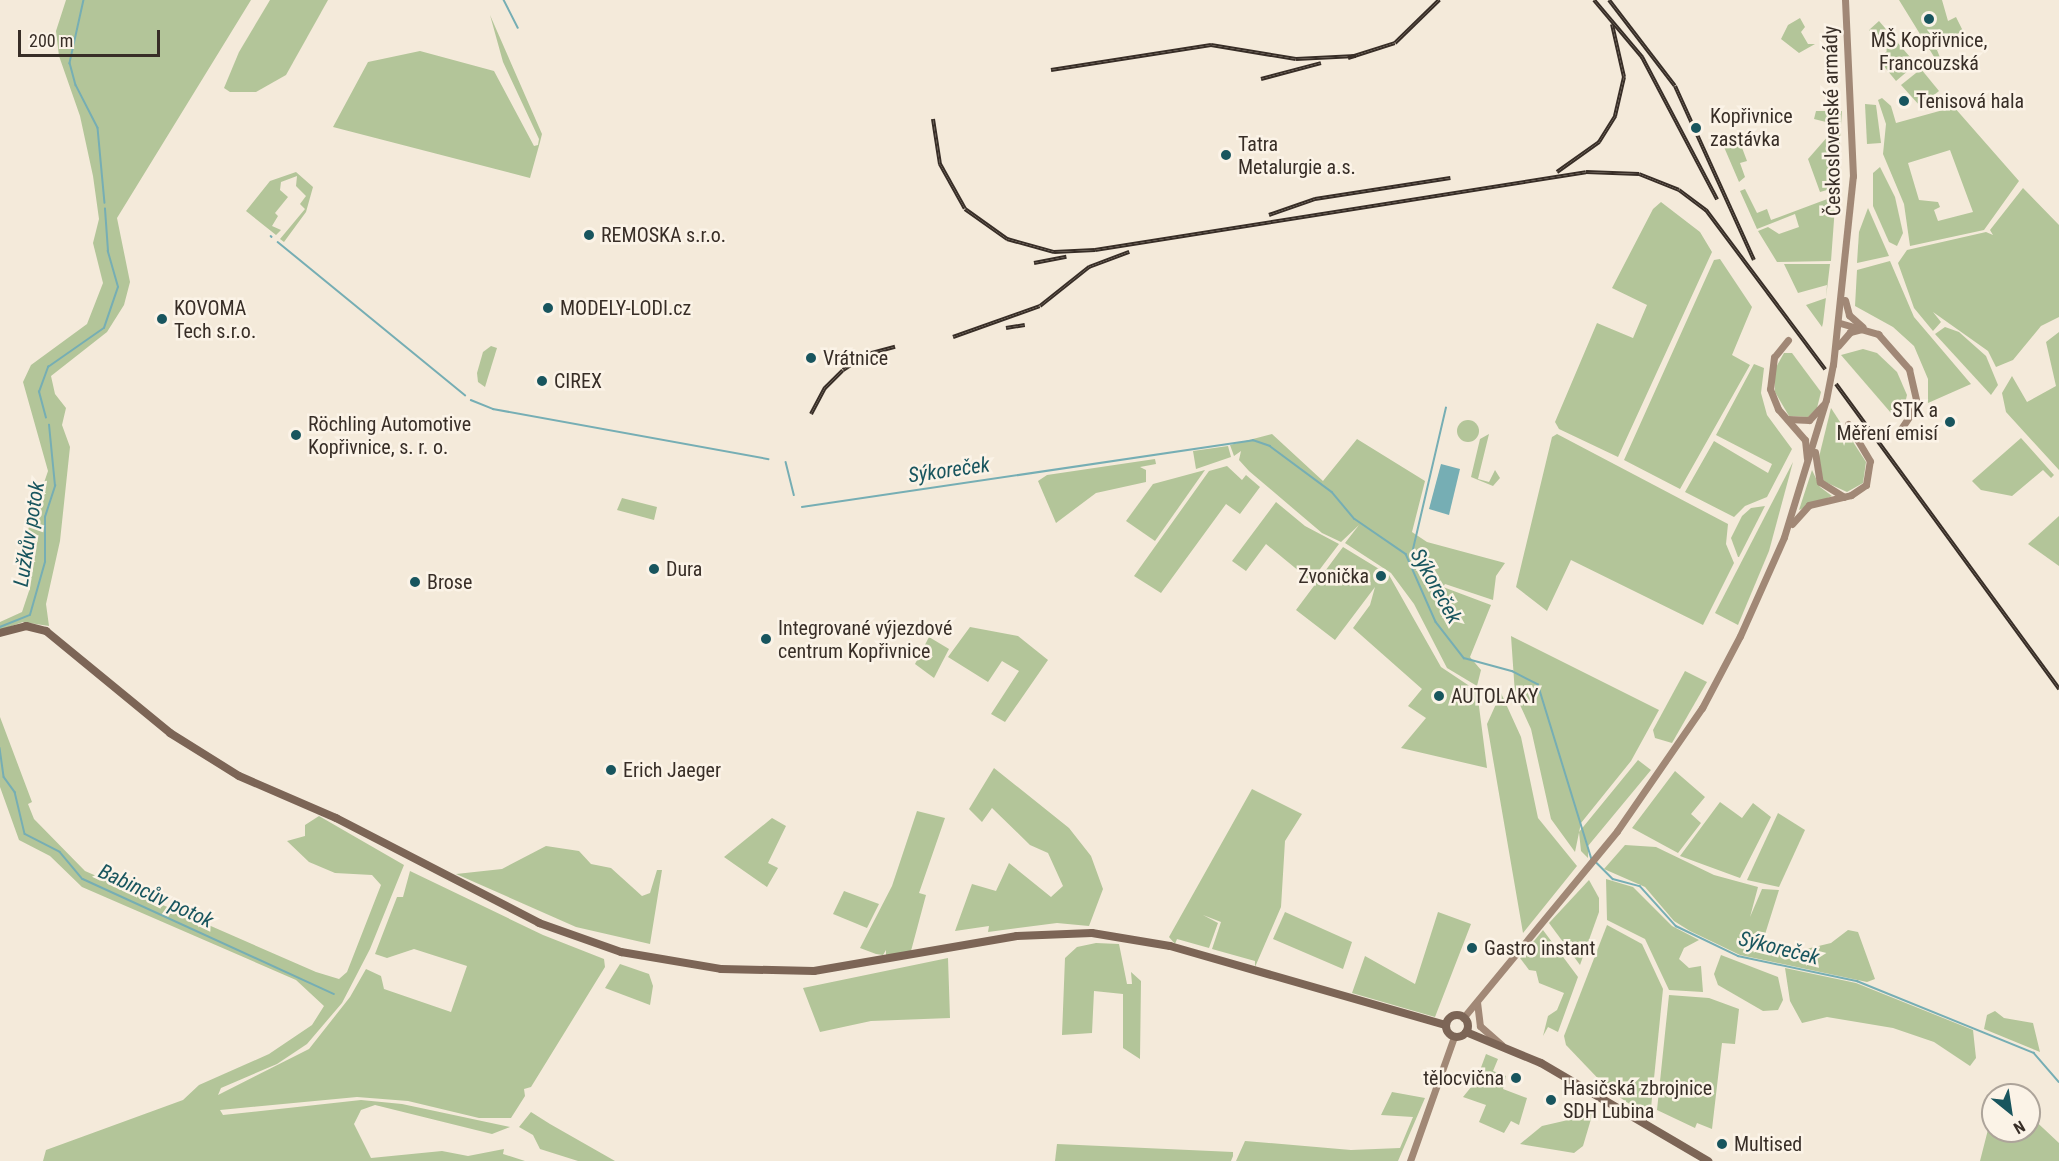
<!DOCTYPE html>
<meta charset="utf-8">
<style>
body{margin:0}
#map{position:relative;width:2059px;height:1161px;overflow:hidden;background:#f4eada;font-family:"Roboto Condensed",sans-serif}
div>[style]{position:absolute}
.green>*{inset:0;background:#b3c599}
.round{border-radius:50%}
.water>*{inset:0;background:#76aeb4}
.stream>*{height:1.5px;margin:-0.75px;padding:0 0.75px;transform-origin:0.75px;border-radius:0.75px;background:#76aeb4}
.secondary>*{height:7px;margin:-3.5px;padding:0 3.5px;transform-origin:3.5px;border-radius:3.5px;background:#a18876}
.primary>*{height:8px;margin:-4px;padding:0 4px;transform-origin:4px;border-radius:4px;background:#7c6556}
.primary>.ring{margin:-4px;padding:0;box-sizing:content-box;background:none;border:8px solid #7c6556;border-radius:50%}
.rail>*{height:4px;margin-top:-2px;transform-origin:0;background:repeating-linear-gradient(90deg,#fbf3e7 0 4.5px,#382e27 0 9px);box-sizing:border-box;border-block:2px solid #382e27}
.secondary-bridge>*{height:7px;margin:-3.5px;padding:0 3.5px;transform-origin:3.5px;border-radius:3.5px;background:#a18876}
.dots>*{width:16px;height:16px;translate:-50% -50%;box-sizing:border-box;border:3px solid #fbf3e7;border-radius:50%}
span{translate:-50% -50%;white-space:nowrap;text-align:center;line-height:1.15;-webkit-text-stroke:5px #fbf3e7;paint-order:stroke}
.poi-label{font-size:20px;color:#382e27}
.left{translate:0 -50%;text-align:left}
.right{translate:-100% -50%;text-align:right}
.street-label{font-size:20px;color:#382e27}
.water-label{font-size:21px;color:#18555e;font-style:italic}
.north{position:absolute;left:1981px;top:1083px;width:60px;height:60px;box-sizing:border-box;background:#fbf3e7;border:2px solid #ada49a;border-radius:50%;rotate:150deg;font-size:16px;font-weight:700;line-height:24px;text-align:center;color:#382e27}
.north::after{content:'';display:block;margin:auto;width:21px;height:27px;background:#18555e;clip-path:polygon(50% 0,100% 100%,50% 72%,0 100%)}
.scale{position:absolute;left:18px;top:30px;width:142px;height:27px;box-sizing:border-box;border:3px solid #382e27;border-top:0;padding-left:8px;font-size:18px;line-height:21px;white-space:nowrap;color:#382e27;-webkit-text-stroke:4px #fbf3e7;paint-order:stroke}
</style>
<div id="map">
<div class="green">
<div style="clip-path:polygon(66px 0,251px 0,117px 218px,130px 282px,124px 305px,107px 332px,51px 376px,55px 394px,66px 408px,62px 425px,70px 447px,60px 541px,46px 604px,49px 626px,23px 622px,0 630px,0 622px,22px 612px,30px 588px,28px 530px,48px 471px,23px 382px,31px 365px,87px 324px,103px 283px,93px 243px,99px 219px,93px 176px,80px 116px,59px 56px,56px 31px)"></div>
<div style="clip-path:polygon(270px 0,328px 0,286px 75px,256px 92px,230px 92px,224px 88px,239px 52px)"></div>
<div style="clip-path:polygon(1899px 0,1942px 0,1948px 21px,1956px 17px,1963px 31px,1955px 35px,1957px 41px,1937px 50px,1941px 60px,1936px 60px)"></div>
<div style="clip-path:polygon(490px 15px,542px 134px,540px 142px,530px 178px,333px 127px,368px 62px,420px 51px,494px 71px,534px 146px,538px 145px,539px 139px,503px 62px)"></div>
<div style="clip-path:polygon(1800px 18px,1805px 27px,1801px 32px,1808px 44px,1815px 44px,1799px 53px,1781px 39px,1788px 25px)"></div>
<div style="clip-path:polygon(1879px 21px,1916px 64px,1896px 81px,1878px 59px,1887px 51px,1869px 30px)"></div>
<div style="clip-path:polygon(1921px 69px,1939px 91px,1920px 106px,1901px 85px)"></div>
<div style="clip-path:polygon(evenodd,1882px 98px,1891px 106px,1896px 123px,1954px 107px,2019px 181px,1984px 230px,1910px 246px,1904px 204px,1883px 154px,1886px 124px,1878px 100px,1882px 98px,1950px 150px,1973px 212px,1938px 221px,1934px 210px,1940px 207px,1938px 202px,1919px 200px,1908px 163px,1950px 150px)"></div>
<div style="clip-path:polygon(1865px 104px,1876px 105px,1881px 143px,1867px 144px)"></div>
<div style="clip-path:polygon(1816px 111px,1842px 111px,1831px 261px,1777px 262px,1758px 231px,1768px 227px,1779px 234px,1799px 227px,1795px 214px,1757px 229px,1740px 191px,1745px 189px,1757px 213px,1767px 209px,1771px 220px,1830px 198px,1827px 190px,1820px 192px,1808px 159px,1829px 135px,1826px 122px,1814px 119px)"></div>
<div style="clip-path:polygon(1738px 137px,1747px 161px,1740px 163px,1745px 177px,1739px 182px,1724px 147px)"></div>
<div style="clip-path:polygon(1880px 167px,1895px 197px,1903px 233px,1897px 246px,1889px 242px,1873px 206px,1873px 173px)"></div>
<div style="clip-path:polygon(296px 172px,313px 187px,306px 212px,284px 242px,280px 239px,305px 209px,300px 204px,306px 196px,296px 186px,297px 176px,281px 182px,280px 190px,288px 197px,275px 213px,278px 216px,272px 226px,281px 230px,276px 235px,246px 211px,270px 181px)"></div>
<div style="clip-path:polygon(2023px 188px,2059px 225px,2059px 317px,2041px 326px,2013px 360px,1996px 367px,1988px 351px,1933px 312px,1941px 322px,1933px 331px,1914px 308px,1898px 263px,1907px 250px,1986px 232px,1993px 235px,1990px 230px)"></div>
<div style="clip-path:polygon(1661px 202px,1700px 232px,1712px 252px,1618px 457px,1559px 429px,1555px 422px,1597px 323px,1633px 338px,1647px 305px,1612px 288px,1653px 209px)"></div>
<div style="clip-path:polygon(1868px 208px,1889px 256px,1857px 263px,1859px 232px)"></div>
<div style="clip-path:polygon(1720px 259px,1752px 307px,1732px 355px,1750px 365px,1680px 489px,1624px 460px,1714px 260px)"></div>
<div style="clip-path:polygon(1890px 261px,1914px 317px,1971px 384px,1928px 403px,1928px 379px,1914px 346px,1893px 327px,1855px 306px,1857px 270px)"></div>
<div style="clip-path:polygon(1784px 264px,1830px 264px,1823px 323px,1822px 327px,1806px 305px,1826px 298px,1827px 285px,1798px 293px)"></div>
<div style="clip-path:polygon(1945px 327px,1959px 332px,1986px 356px,1998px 385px,1991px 395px,1935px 334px)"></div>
<div style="clip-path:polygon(2059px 332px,2059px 470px,2006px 412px,2002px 393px,2012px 376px,2027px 402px,2056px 386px,2046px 342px)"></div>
<div style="clip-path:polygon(491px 346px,497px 348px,485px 387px,478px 382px,477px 373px,483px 352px)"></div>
<div style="clip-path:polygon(1863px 349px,1877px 353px,1897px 372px,1907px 395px,1903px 412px,1891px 413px,1841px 355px)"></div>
<div style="clip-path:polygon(1784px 353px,1792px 353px,1821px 392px,1817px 408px,1808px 417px,1789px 416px,1775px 392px,1774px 371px)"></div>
<div style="clip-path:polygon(1754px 364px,1764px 368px,1761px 393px,1767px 415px,1792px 449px,1767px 497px,1745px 506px,1734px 517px,1685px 492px,1714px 441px,1768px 473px,1772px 464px,1716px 435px)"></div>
<div style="clip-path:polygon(1831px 408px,1866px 462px,1863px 483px,1847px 492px,1823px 481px,1819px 457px)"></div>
<div class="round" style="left:1457px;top:420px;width:22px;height:22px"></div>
<div style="clip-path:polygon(1272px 434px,1323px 481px,1357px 439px,1425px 481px,1412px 532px,1427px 542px,1505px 563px,1496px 576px,1493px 600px,1445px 584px,1443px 587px,1491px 605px,1470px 657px,1481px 670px,1477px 686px,1447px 668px,1414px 604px,1391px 573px,1345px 543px,1359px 525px,1341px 542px,1322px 533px,1249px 471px,1239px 460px,1241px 451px,1234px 456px,1230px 445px)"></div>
<div style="clip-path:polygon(1489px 434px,1478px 479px,1489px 482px,1495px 470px,1500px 478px,1493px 486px,1471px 477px,1480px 439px)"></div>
<div style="clip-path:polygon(1557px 434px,1728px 524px,1726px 544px,1734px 563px,1703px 625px,1571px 560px,1547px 611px,1516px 587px,1552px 437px)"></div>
<div style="clip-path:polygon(2021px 438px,2054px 475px,2051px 478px,2043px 470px,2012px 496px,1981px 490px,1972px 481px)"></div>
<div style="clip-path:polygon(1228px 446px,1231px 457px,1196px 469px,1193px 451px)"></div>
<div style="clip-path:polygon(1155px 459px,1156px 464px,1140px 467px,1146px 470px,1146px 482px,1096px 493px,1056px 523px,1038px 481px,1047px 475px)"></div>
<div style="clip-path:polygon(1793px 462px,1769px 551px,1738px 625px,1715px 613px)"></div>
<div style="clip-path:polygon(1227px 466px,1242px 480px,1246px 475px,1260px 487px,1240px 514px,1226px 504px,1161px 593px,1134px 576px,1209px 471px)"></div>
<div style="clip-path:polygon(1205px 470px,1155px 541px,1126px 521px,1153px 484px)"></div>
<div style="clip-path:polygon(1812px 470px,1820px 487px,1832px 496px,1799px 510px)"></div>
<div style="clip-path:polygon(622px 498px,657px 507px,654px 520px,617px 510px)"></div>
<div style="clip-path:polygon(1276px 502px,1305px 526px,1339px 544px,1311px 581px,1266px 544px,1246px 571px,1232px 561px)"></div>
<div style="clip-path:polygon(1765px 506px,1739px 557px,1738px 557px,1731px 538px,1742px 516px,1751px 508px)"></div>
<div style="clip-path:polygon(2059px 516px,2059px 566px,2028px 544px)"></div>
<div style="clip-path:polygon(1343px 547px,1389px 575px,1441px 667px,1477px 691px,1487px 768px,1401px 748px,1426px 718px,1408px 706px,1422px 689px,1353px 628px,1370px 605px,1375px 587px,1335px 640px,1296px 610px)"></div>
<div style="clip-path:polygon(970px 627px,1018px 636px,1048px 660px,1005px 722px,991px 714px,1019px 671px,1002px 661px,988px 682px,948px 657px)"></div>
<div style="clip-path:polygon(1511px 636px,1659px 710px,1631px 761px,1581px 823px,1575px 852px,1551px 819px,1531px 729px,1515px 694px)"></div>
<div style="clip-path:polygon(929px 637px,949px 649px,934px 678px,915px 664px)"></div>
<div style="clip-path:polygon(1685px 671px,1707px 682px,1672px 743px,1655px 738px,1653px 730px)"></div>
<div style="clip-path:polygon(1501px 693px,1521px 737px,1538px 818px,1577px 866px,1523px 933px,1487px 724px)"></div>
<div style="clip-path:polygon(0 717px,32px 802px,28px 804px,34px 819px,85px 871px,316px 972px,339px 979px,347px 972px,381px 885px,372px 875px,335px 873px,309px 862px,287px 841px,305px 836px,305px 825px,319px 816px,404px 865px,370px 949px,342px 1003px,307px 1044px,277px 1064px,221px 1088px,218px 1095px,309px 1049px,350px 997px,366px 969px,381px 976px,384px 989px,451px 1012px,467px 966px,414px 949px,387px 958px,375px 954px,397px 897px,403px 897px,410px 871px,543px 935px,604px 959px,605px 967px,531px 1087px,524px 1089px,525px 1096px,511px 1118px,479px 1118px,408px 1101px,357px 1097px,220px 1110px,223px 1115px,361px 1100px,402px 1104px,510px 1127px,492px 1134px,375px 1105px,361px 1110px,354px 1124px,371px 1158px,442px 1151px,468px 1156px,504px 1149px,503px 1154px,525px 1161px,43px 1161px,46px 1150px,183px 1100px,199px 1085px,269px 1054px,312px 1025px,324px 1006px,296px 980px,82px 887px,50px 856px,19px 840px,0 787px)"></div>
<div style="clip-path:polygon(1638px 760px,1651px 770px,1588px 846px,1588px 858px,1581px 851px,1579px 832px)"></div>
<div style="clip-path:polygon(994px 768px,1069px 828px,1091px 856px,1103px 889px,1089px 926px,1057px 923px,988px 932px,989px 926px,955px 931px,972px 884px,996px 891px,1009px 863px,1051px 897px,1063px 886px,1048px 853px,1030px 845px,992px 808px,982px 822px,969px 809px)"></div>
<div style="clip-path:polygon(1675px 771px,1705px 797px,1691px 814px,1701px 823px,1678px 853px,1632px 828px)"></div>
<div style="clip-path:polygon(1252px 789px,1302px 814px,1285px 841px,1281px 907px,1255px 967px,1255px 961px,1212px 949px,1221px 922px,1203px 915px,1218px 923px,1209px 948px,1177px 939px,1175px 944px,1169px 937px)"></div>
<div style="clip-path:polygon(1720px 802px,1742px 818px,1753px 803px,1771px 817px,1740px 878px,1680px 856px)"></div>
<div style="clip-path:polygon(917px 811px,945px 818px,919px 893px,926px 895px,911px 951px,886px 956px,886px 950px,883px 955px,876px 954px,860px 948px,892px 886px)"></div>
<div style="clip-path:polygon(1778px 813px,1805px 830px,1779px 887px,1747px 880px)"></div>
<div style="clip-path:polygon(772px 818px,786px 826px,768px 863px,778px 868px,767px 887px,724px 857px)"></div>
<div style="clip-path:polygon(1625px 845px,1656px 847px,1714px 875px,1758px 887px,1750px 917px,1762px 889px,1779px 890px,1761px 947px,1769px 951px,1798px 951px,1831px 943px,1848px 930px,1858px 932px,1875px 979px,1867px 982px,1740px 955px,1690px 931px,1674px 921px,1645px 887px,1604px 869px)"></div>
<div style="clip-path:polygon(546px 846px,579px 851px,591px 864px,611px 868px,642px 896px,650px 893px,657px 870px,662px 870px,650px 944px,576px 927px,456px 874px,502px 869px)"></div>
<div style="clip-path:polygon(1606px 879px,1633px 887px,1672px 926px,1699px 940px,1684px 948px,1679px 959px,1689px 968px,1701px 966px,1703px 992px,1669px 990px,1645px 939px,1607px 920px)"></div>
<div style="clip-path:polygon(1589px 880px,1599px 898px,1599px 912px,1580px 965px,1549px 923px)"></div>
<div style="clip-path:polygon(844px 891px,879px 904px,867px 928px,833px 914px)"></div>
<div style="clip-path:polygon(1285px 912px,1352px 942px,1343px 969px,1273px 939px)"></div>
<div style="clip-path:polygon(1438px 912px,1471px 924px,1435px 1017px,1352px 993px,1365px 956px,1415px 984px)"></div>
<div style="clip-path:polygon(1607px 925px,1642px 944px,1663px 989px,1650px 1118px,1609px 1090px,1566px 1045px,1564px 1036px)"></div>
<div style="clip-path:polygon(1543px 930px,1578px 977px,1558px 1032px,1548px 1027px,1543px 1036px,1548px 1016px,1557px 1010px,1564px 993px,1539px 983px,1536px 971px,1529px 970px,1520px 958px)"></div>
<div style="clip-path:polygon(1096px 943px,1119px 944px,1127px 984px,1132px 984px,1131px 972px,1141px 981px,1140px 1059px,1123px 1048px,1123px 994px,1094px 991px,1092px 1033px,1062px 1035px,1065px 958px,1077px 947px)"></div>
<div style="clip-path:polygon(1721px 955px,1778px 977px,1783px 1000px,1778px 1010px,1763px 1011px,1718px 985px,1714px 974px)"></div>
<div style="clip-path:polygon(948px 958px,950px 1018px,871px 1021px,820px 1032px,803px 988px)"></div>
<div style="clip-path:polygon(620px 964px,649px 974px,653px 986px,650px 1005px,605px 988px)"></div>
<div style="clip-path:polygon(1785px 968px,1856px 983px,1973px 1030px,1976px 1058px,1970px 1066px,1934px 1042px,1893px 1028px,1827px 1017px,1802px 1023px,1790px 1001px)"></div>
<div style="clip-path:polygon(1669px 995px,1709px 998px,1739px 1009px,1735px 1044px,1722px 1043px,1712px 1129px,1697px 1123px,1695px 1128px,1657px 1110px)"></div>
<div style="clip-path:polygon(1995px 1011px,2004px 1018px,2033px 1023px,2040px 1052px,1984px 1029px,1987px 1015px)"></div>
<div style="clip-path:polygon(1486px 1054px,1498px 1059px,1493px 1071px,1506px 1076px,1503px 1089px,1527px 1098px,1519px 1125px,1511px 1121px,1504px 1133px,1479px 1122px,1486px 1105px,1463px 1097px,1476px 1081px)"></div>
<div style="clip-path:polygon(1392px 1092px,1425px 1098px,1398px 1161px,1236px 1161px,1245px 1141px,1351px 1150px,1400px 1148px,1413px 1117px,1381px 1115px)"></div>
<div style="clip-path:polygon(1578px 1104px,1594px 1109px,1583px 1146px,1574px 1153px,1520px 1144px,1542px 1126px,1568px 1120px)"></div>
<div style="clip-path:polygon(1993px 1110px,1993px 1131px,2029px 1131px,2029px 1115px,2059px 1143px,2059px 1161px,1980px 1161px)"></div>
<div style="clip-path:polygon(531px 1112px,550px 1124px,615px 1161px,578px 1161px,540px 1149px,533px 1135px,519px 1127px)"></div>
<div style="clip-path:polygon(1057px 1144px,1233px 1152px,1233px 1156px,1231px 1161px,1055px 1161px)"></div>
</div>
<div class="water">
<div style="clip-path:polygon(1441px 464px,1460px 469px,1449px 515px,1429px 509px)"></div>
</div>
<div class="stream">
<div style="left:84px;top:0;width:65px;rotate:102.5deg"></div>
<div style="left:70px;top:63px;width:23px;rotate:75deg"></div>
<div style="left:76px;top:85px;width:48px;rotate:62.9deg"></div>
<div style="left:98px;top:128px;width:75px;rotate:84.7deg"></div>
<div style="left:504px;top:0;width:31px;rotate:63deg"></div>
<div style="left:271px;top:236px;width:1px;rotate:45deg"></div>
<div style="left:278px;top:242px;width:242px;rotate:39.3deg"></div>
<div style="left:471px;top:400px;width:24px;rotate:22deg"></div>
<div style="left:493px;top:409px;width:280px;rotate:10.3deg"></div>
<div style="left:46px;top:418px;width:27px;rotate:-105deg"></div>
<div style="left:39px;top:392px;width:27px;rotate:-70deg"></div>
<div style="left:48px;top:367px;width:68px;rotate:-34.9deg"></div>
<div style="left:104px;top:328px;width:43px;rotate:-71.1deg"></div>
<div style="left:118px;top:287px;width:37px;rotate:-106deg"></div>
<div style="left:108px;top:251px;width:42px;rotate:-94.1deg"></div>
<div style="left:786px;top:462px;width:34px;rotate:76deg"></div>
<div style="left:802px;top:507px;width:456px;rotate:-8.4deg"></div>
<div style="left:1253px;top:440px;width:18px;rotate:19deg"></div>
<div style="left:1270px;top:446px;width:77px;rotate:36.6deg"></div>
<div style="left:1332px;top:492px;width:35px;rotate:50deg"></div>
<div style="left:1355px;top:519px;width:62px;rotate:34.5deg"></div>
<div style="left:1406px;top:554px;width:74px;rotate:66.2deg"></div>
<div style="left:1436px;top:622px;width:46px;rotate:52.1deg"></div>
<div style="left:1464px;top:658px;width:50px;rotate:15.2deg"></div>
<div style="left:1512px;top:671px;width:29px;rotate:27deg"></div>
<div style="left:1538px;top:684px;width:183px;rotate:72.9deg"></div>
<div style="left:1411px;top:558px;width:154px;rotate:-76.9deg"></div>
<div style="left:0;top:627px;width:32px;rotate:-22deg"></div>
<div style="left:30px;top:615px;width:55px;rotate:-74.2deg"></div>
<div style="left:45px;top:562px;width:45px;rotate:-90deg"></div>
<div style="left:45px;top:517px;width:33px;rotate:-72deg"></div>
<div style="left:55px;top:486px;width:61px;rotate:-95.6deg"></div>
<div style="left:0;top:748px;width:29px;rotate:82deg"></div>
<div style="left:4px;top:777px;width:19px;rotate:54deg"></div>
<div style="left:15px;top:792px;width:43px;rotate:76.6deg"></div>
<div style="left:25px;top:834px;width:39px;rotate:27deg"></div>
<div style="left:60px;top:852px;width:35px;rotate:50deg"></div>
<div style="left:83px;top:879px;width:276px;rotate:24.6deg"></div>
<div style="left:1596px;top:862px;width:24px;rotate:45deg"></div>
<div style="left:1613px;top:879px;width:28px;rotate:15deg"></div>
<div style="left:1640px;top:886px;width:54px;rotate:48deg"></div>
<div style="left:1676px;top:926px;width:69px;rotate:25.8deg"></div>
<div style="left:1738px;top:956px;width:122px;rotate:11.9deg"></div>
<div style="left:1857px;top:981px;width:191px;rotate:22.1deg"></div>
<div style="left:2034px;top:1053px;width:38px;rotate:49deg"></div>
</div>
<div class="secondary">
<div style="left:1845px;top:300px;width:16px;rotate:75deg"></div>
<div style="left:1849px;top:315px;width:18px;rotate:41deg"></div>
<div style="left:1840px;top:323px;width:40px;rotate:16deg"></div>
<div style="left:1878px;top:334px;width:47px;rotate:48.5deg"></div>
<div style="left:1909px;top:369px;width:37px;rotate:77deg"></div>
<div style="left:1917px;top:405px;width:34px;rotate:124deg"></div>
<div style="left:1788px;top:340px;width:22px;rotate:129deg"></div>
<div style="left:1774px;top:357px;width:32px;rotate:97deg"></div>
<div style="left:1770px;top:389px;width:22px;rotate:68deg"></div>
<div style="left:1778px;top:409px;width:41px;rotate:48.9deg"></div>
<div style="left:1805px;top:440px;width:18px;rotate:84deg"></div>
<div style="left:1838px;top:346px;width:18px;rotate:-49deg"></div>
<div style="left:1850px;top:332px;width:12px;rotate:-14deg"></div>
<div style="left:1833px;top:365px;width:190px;rotate:-84deg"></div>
<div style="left:1853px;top:176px;width:176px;rotate:-92.6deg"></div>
<div style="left:1788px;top:419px;width:21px;rotate:3deg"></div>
<div style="left:1809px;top:420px;width:21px;rotate:-47deg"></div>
<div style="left:1815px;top:452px;width:30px;rotate:81deg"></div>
<div style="left:1820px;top:482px;width:28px;rotate:32deg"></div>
<div style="left:1792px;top:524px;width:25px;rotate:-48deg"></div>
<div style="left:1809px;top:505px;width:43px;rotate:-13.4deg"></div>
<div style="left:1851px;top:495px;width:18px;rotate:-34deg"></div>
<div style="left:1866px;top:485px;width:24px;rotate:-81deg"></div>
<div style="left:1870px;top:461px;width:43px;rotate:-120.7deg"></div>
<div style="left:1477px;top:1002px;width:24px;rotate:83deg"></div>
<div style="left:1480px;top:1026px;width:29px;rotate:41deg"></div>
<div style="left:1463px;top:1018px;width:242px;rotate:-50.5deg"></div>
<div style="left:1617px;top:831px;width:150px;rotate:-55.4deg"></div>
<div style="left:1702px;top:708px;width:81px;rotate:-62.2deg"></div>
<div style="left:1740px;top:636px;width:108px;rotate:-66deg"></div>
<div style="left:1784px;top:537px;width:143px;rotate:-73deg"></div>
<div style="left:1410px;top:1161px;width:132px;rotate:-70.5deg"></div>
</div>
<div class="primary">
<div style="left:0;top:633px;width:27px;rotate:-15deg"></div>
<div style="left:26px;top:626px;width:21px;rotate:14deg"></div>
<div style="left:46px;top:631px;width:161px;rotate:39.4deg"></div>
<div style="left:170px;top:733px;width:81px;rotate:31.9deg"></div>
<div style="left:239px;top:776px;width:106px;rotate:23.4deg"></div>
<div style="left:336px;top:818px;width:229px;rotate:27.3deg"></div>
<div style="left:539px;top:923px;width:87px;rotate:19.5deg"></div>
<div style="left:621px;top:952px;width:101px;rotate:9.6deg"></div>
<div style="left:721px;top:969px;width:93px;rotate:1.2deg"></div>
<div style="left:814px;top:971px;width:206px;rotate:-9.8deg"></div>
<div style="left:1017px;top:936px;width:75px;rotate:-2.3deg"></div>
<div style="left:1092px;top:933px;width:79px;rotate:9.5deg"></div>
<div style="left:1170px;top:946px;width:287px;rotate:16deg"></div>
<div class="ring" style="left:1446px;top:1015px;width:14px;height:14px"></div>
<div style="left:1466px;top:1032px;width:81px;rotate:22.5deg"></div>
<div style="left:1541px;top:1063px;width:194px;rotate:30.4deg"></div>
</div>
<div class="rail">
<div style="left:1594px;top:0;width:75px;rotate:49.9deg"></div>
<div style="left:1642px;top:57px;width:161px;rotate:62.2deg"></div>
<div style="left:1609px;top:0;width:108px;rotate:52.5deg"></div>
<div style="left:1675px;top:86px;width:191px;rotate:65.6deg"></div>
<div style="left:1348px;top:58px;width:49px;rotate:-17.7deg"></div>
<div style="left:1395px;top:43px;width:62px;rotate:-44.3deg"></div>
<div style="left:1051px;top:70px;width:162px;rotate:-8.9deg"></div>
<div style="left:1211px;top:45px;width:86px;rotate:9.4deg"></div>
<div style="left:1296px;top:59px;width:60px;rotate:-2.9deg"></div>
<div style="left:1261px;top:79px;width:62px;rotate:-14.9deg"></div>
<div style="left:933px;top:119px;width:46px;rotate:81.2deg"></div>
<div style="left:940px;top:164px;width:51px;rotate:60.9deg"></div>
<div style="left:965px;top:209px;width:52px;rotate:35.5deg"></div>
<div style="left:1007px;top:239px;width:49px;rotate:15.5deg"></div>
<div style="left:1054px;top:252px;width:41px;rotate:-2.8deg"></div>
<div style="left:1095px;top:250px;width:497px;rotate:-9deg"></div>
<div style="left:1586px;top:172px;width:53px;rotate:2.2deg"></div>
<div style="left:1639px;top:174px;width:43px;rotate:21.8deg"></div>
<div style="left:1679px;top:190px;width:34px;rotate:37deg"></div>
<div style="left:1706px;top:210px;width:199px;rotate:53.2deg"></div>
<div style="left:1557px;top:172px;width:52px;rotate:-35.5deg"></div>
<div style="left:1599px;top:142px;width:31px;rotate:-58deg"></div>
<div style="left:1615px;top:116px;width:40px;rotate:-77deg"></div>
<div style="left:1624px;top:77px;width:54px;rotate:-102.8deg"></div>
<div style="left:1269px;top:215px;width:49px;rotate:-19.2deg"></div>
<div style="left:1315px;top:199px;width:137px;rotate:-8.8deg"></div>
<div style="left:1034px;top:263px;width:33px;rotate:-11deg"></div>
<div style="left:1006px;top:328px;width:19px;rotate:-9deg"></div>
<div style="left:953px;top:337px;width:92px;rotate:-19.6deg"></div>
<div style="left:1040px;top:306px;width:63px;rotate:-38.5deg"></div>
<div style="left:1089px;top:267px;width:43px;rotate:-20.6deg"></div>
<div style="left:1836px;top:384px;width:378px;rotate:53.8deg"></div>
<div style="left:811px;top:414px;width:30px;rotate:-62deg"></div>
<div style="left:825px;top:388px;width:25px;rotate:-45deg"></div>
<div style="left:843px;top:370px;width:30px;rotate:-33deg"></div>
<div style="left:868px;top:354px;width:28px;rotate:-15deg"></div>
</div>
<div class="secondary-bridge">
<div style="left:1826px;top:400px;width:36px;rotate:-79deg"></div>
</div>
<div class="dots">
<div style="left:1929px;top:19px;background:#18555e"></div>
<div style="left:1904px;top:101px;background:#18555e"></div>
<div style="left:1696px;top:128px;background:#18555e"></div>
<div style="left:1226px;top:155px;background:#18555e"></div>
<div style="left:589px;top:235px;background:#18555e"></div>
<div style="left:548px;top:308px;background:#18555e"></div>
<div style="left:162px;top:319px;background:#18555e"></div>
<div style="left:811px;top:358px;background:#18555e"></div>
<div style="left:542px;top:381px;background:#18555e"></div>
<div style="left:1950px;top:422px;background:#18555e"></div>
<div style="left:296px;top:435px;background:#18555e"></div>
<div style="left:654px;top:569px;background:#18555e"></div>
<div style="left:1381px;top:576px;background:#18555e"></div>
<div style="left:415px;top:582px;background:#18555e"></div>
<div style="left:766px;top:639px;background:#18555e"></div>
<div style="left:1439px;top:696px;background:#18555e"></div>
<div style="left:611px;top:770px;background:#18555e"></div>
<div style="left:1472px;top:948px;background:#18555e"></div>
<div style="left:1516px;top:1078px;background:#18555e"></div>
<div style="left:1551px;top:1100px;background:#18555e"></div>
<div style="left:1722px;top:1144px;background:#18555e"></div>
</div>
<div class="poi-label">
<span style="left:1929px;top:52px">MŠ Kopřivnice,<br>Francouzská</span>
<span class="left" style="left:1916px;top:101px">Tenisová hala</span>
<span class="left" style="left:1710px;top:128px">Kopřivnice<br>zastávka</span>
<span class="left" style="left:1238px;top:156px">Tatra<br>Metalurgie a.s.</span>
<span class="left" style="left:601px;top:235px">REMOSKA s.r.o.</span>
<span class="left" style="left:174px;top:320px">KOVOMA<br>Tech s.r.o.</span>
<span class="left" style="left:560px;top:308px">MODELY-LODI.cz</span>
<span class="left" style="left:823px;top:358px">Vrátnice</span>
<span class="left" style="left:554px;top:381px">CIREX</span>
<span class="right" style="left:1938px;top:422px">STK a<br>Měření emisí</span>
<span class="left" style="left:308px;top:436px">Röchling Automotive<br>Kopřivnice, s. r. o.</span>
<span class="left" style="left:666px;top:569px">Dura</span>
<span class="right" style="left:1369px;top:576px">Zvonička</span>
<span class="left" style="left:427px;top:582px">Brose</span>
<span class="left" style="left:778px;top:640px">Integrované výjezdové<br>centrum Kopřivnice</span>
<span class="left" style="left:1451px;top:696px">AUTOLAKY</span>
<span class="left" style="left:623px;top:770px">Erich Jaeger</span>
<span class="left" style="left:1484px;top:948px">Gastro instant</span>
<span class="right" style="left:1504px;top:1078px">tělocvična</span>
<span class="left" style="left:1563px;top:1100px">Hasičská zbrojnice<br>SDH Lubina</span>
<span class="left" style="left:1734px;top:1144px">Multised</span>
</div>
<div class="street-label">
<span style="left:1832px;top:121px;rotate:-91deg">Československé armády</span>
</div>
<div class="water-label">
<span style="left:949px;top:470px;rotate:-8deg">Sýkoreček</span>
<span style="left:29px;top:534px;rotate:-81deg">Lužkův potok</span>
<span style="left:1436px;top:586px;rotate:61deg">Sýkoreček</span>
<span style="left:156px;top:896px;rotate:25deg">Babincův potok</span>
<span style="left:1779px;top:948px;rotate:14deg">Sýkoreček</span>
</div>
<div class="north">N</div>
<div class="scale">200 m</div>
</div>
